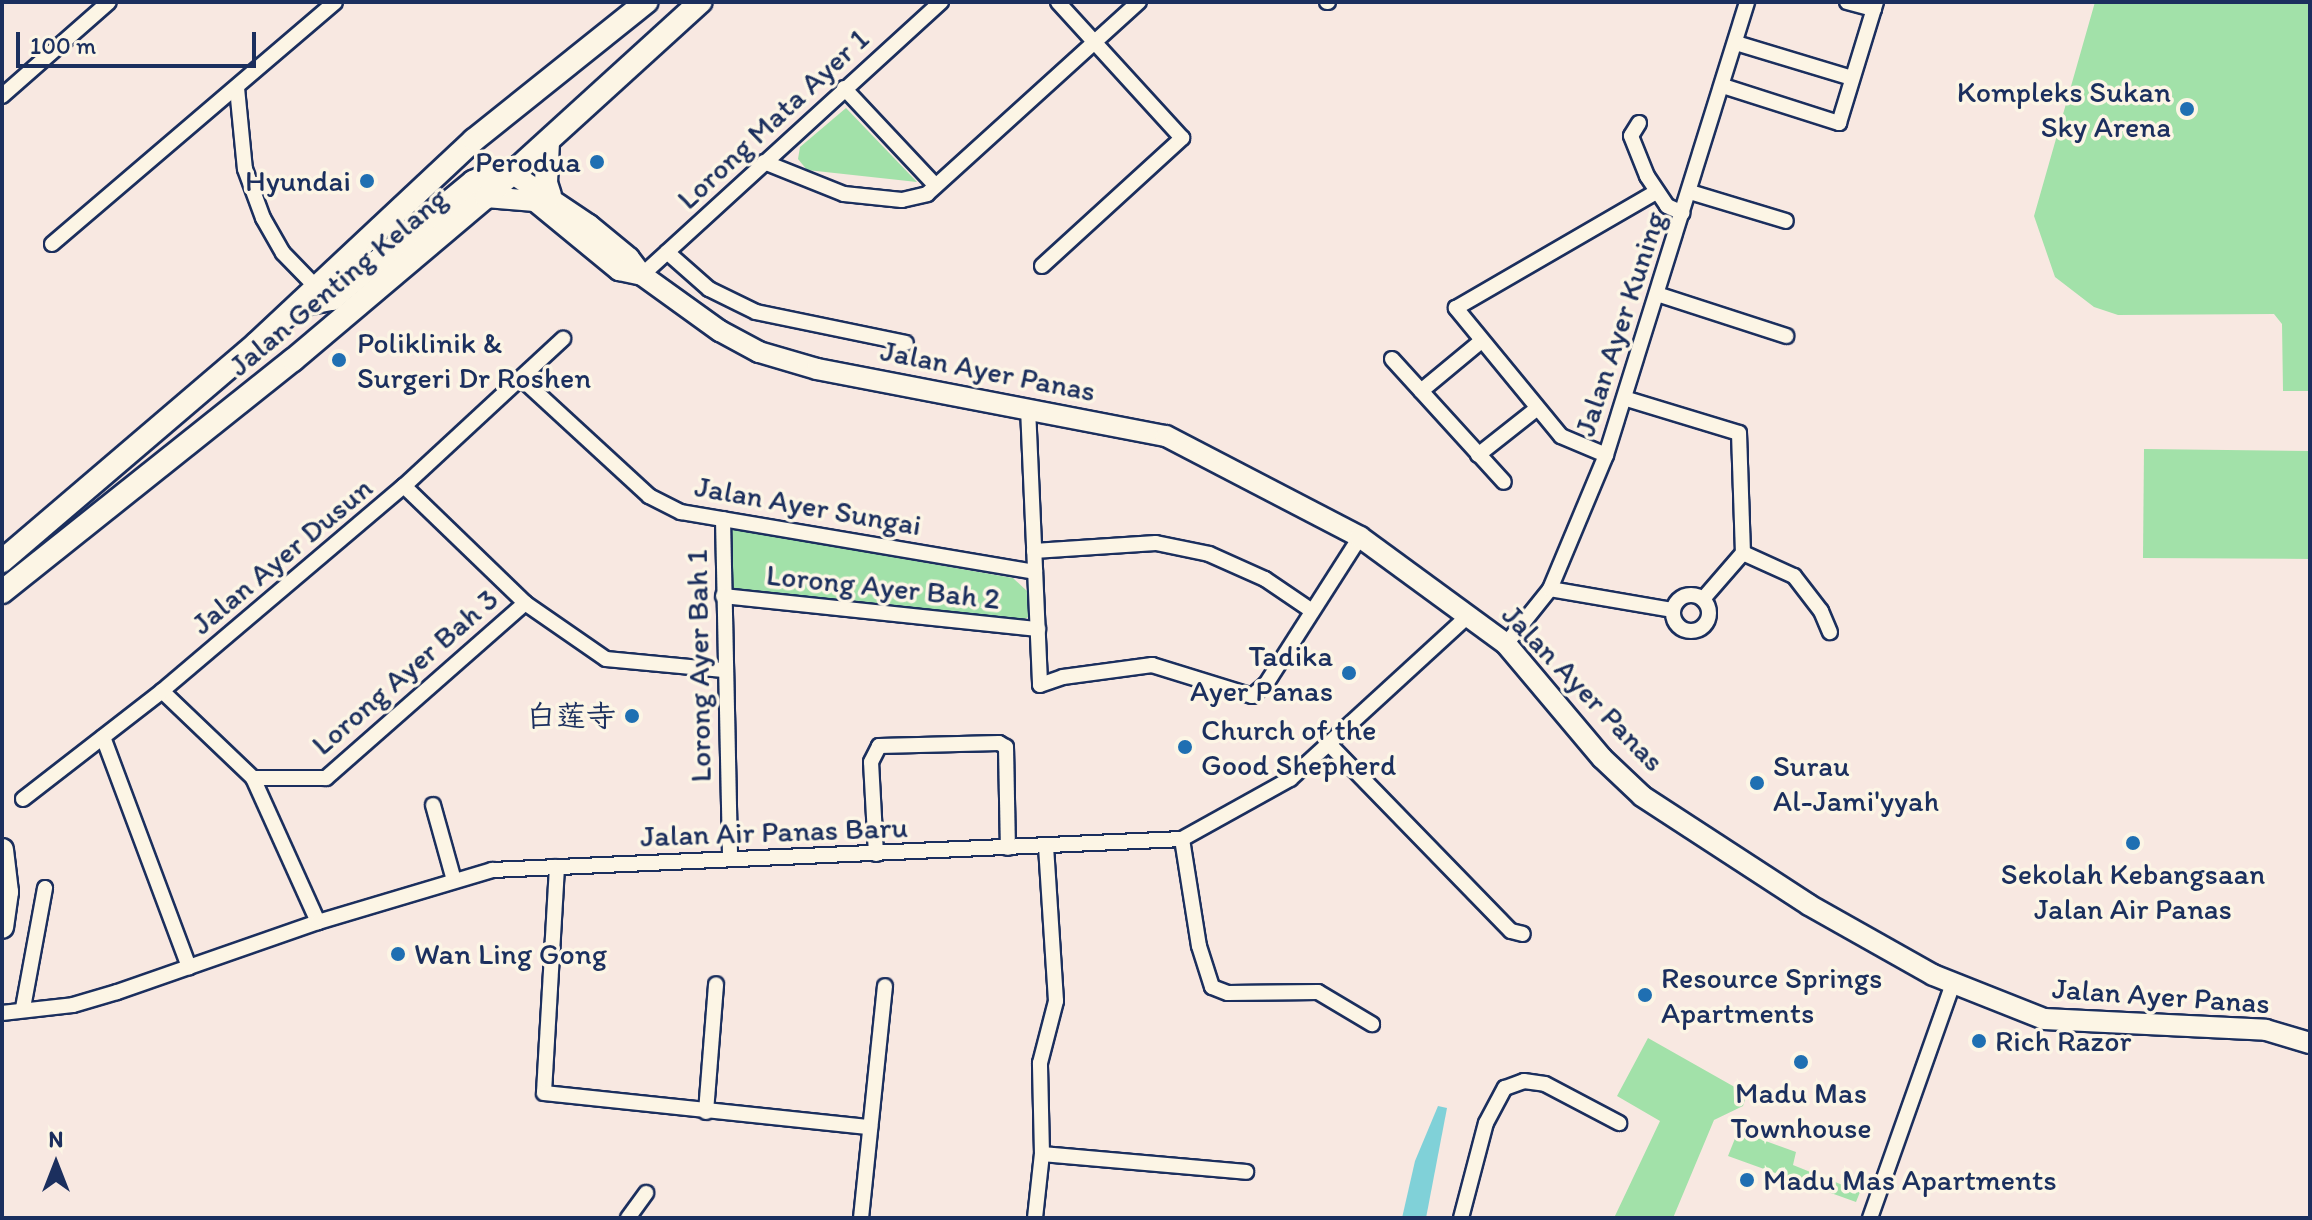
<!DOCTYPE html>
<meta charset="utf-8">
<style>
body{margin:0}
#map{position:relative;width:2312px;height:1220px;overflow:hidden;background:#f8e8e1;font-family:Itim,"LXGW WenKai TC",sans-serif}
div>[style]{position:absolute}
.green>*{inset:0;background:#a2e1a9}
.water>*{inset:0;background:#80d1d8}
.roads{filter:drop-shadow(2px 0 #1b2f5e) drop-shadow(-2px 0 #1b2f5e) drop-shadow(0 2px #1b2f5e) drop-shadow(0 -2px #1b2f5e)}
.street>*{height:14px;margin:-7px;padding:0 7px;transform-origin:7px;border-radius:7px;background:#fcf5e5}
.street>.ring{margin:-7px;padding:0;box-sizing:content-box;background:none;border:14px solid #fcf5e5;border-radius:50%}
.secondary>*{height:20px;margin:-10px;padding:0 10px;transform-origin:10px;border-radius:10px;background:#fcf5e5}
.primary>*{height:22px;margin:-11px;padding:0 11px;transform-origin:11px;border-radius:11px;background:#fcf5e5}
.dots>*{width:22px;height:22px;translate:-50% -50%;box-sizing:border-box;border:4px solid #fcf5e5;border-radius:50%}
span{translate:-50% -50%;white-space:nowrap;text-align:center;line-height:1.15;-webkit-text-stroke:7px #fcf5e5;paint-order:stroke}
.poi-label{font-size:30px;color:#1b2f5e}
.right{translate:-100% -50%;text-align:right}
.left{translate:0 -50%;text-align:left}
.street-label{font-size:30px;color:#1b2f5e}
.frame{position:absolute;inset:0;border:4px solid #1b2f5e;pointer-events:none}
.north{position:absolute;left:16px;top:1124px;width:80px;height:80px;-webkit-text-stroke:6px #fcf5e5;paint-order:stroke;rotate:0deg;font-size:22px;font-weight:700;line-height:32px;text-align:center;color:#1b2f5e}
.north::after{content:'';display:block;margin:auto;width:28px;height:36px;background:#1b2f5e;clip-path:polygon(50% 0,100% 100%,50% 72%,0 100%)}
.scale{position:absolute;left:16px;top:32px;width:240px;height:36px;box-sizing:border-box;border:4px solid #1b2f5e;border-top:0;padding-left:10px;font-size:24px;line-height:28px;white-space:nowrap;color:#1b2f5e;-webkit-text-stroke:6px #fcf5e5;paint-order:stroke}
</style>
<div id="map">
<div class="green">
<div style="clip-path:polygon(2095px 2px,2310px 2px,2310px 391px,2283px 391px,2282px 324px,2274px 314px,2118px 315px,2094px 307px,2055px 277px,2034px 216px)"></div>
<div style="clip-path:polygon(846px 108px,917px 182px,807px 170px,798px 159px,800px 147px)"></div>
<div style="clip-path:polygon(2144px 449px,2310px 451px,2310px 559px,2143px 558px)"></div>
<div style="clip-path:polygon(732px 529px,1013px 578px,1027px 591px,1030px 616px,1023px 620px,730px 589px)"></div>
<div style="clip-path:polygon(1648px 1038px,1747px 1094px,1743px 1106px,1714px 1120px,1673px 1218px,1614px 1218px,1660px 1121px,1617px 1096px)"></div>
<div style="clip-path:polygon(1738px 1131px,1796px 1152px,1793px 1165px,1860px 1192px,1856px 1202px,1728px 1156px)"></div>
</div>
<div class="water">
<div style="clip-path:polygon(1438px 1106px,1447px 1108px,1426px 1218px,1402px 1218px,1415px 1161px)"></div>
</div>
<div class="roads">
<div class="street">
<div style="left:1327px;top:2px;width:1px"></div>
<div style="left:1847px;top:2px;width:28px;rotate:15deg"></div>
<div style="left:1736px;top:43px;width:121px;rotate:16.8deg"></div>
<div style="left:1723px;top:86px;width:122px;rotate:17.7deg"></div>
<div style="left:1839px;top:123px;width:127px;rotate:-73deg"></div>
<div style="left:237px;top:88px;width:81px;rotate:84.4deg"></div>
<div style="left:245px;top:169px;width:52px;rotate:69.8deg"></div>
<div style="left:263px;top:218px;width:40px;rotate:60.3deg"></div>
<div style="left:283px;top:253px;width:49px;rotate:45.8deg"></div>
<div style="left:844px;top:88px;width:134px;rotate:46.8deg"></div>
<div style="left:2px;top:96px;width:142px;rotate:-41.3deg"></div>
<div style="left:1639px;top:123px;width:15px;rotate:122deg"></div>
<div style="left:1631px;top:136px;width:43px;rotate:68.2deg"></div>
<div style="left:1647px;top:176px;width:36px;rotate:56deg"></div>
<div style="left:1667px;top:206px;width:17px;rotate:24deg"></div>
<div style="left:764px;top:162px;width:86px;rotate:21.8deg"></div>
<div style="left:844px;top:194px;width:58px;rotate:5.9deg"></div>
<div style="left:902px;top:200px;width:26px;rotate:-13deg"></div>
<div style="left:927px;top:194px;width:286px;rotate:-42.2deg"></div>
<div style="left:1690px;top:192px;width:100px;rotate:16.8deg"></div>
<div style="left:52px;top:244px;width:372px;rotate:-40.5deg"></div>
<div style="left:667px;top:252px;width:56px;rotate:41.4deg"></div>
<div style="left:709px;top:289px;width:52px;rotate:26.1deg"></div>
<div style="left:756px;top:312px;width:153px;rotate:11.7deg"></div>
<div style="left:1042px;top:266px;width:190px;rotate:-42.4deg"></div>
<div style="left:1182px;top:138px;width:184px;rotate:-132.4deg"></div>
<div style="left:642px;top:275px;width:405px;rotate:-42.4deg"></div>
<div style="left:1657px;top:294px;width:136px;rotate:18deg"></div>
<div style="left:1392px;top:359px;width:166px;rotate:47.7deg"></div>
<div style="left:523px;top:380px;width:171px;rotate:42.6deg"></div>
<div style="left:649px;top:496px;width:36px;rotate:27deg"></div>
<div style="left:681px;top:512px;width:359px;rotate:9.6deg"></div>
<div style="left:1421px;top:391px;width:77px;rotate:-39.7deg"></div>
<div style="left:1627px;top:399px;width:117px;rotate:16.9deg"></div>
<div style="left:1739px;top:433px;width:120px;rotate:88.1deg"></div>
<div style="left:1028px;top:408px;width:277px;rotate:87.5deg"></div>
<div style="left:1040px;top:685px;width:24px;rotate:-19deg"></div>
<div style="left:1063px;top:677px;width:90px;rotate:-7.7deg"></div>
<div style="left:1152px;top:665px;width:105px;rotate:17.2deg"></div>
<div style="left:1252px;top:696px;width:18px;rotate:-41deg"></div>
<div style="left:1266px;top:684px;width:174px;rotate:-57.4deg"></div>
<div style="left:1478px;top:455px;width:73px;rotate:-38.3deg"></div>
<div style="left:1606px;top:455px;width:49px;rotate:-157.1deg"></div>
<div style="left:1561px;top:436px;width:166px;rotate:-129.4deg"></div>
<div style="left:1456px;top:308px;width:231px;rotate:-30.1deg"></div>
<div style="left:404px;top:486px;width:168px;rotate:44deg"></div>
<div style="left:525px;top:603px;width:98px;rotate:34.7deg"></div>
<div style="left:606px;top:659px;width:118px;rotate:5.4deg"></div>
<div style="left:723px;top:519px;width:340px;rotate:88.8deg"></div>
<div style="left:1034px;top:551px;width:122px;rotate:-3.8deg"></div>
<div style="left:1156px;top:543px;width:54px;rotate:11.7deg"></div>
<div style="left:1209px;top:554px;width:61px;rotate:24.1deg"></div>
<div style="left:1265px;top:579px;width:57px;rotate:34.2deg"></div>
<div style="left:1550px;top:589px;width:125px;rotate:9.7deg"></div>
<div class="ring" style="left:1673px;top:595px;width:22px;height:22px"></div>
<div style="left:723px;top:596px;width:317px;rotate:6deg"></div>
<div style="left:1703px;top:599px;width:61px;rotate:-49deg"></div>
<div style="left:1743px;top:553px;width:56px;rotate:24.3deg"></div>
<div style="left:1794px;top:576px;width:44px;rotate:52.4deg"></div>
<div style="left:1821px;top:611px;width:23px;rotate:67deg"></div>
<div style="left:1506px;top:644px;width:70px;rotate:-51.3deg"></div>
<div style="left:1550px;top:589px;width:145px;rotate:-67.3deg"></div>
<div style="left:1606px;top:455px;width:474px;rotate:-72.7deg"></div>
<div style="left:162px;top:691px;width:126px;rotate:43.7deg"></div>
<div style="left:253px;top:778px;width:73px"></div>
<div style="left:326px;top:778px;width:265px;rotate:-41.3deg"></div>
<div style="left:103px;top:737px;width:246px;rotate:69.5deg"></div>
<div style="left:1329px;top:744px;width:261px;rotate:45.8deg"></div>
<div style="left:1511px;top:931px;width:12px;rotate:14deg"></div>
<div style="left:253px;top:778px;width:158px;rotate:65.7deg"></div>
<div style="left:23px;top:799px;width:176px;rotate:-37.8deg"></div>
<div style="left:162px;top:691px;width:317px;rotate:-40.3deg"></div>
<div style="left:404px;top:486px;width:217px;rotate:-42.8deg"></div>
<div style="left:433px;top:805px;width:78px;rotate:74.4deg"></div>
<div style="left:1182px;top:839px;width:108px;rotate:81deg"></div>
<div style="left:1199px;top:946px;width:43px;rotate:72.4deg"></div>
<div style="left:1212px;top:987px;width:17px;rotate:21deg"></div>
<div style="left:1228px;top:993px;width:90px;rotate:-0.6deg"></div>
<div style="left:1318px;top:992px;width:63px;rotate:30.7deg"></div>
<div style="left:876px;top:854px;width:92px;rotate:-93.1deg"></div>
<div style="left:871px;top:762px;width:18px;rotate:-63deg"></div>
<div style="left:879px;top:746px;width:120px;rotate:-1.4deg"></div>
<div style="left:999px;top:743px;width:8px;rotate:30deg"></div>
<div style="left:1006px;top:747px;width:101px;rotate:88.9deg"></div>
<div style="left:557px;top:867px;width:226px;rotate:93.3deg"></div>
<div style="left:544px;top:1093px;width:328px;rotate:6deg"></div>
<div style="left:23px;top:1008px;width:122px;rotate:-79.6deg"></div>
<div style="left:2px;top:1013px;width:71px;rotate:-6.4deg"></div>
<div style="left:73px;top:1005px;width:46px;rotate:-16.5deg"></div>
<div style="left:117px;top:992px;width:213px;rotate:-19.2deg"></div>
<div style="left:318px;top:922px;width:182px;rotate:-16.6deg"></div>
<div style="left:492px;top:870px;width:691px;rotate:-2.57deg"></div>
<div style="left:1182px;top:839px;width:124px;rotate:-29.1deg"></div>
<div style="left:1290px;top:779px;width:243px;rotate:-42.5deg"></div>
<div style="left:706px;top:1112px;width:128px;rotate:-85.5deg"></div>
<div style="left:1042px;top:1154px;width:205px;rotate:5deg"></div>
<div style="left:628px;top:1218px;width:31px;rotate:-54deg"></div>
<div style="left:861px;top:1218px;width:233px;rotate:-84.1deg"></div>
<div style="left:1035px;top:1218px;width:64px;rotate:-83.8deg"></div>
<div style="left:1042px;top:1154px;width:91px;rotate:-91.3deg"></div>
<div style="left:1040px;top:1063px;width:64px;rotate:-75.5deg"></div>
<div style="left:1056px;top:1001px;width:154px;rotate:-93.7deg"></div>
<div style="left:1461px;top:1218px;width:98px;rotate:-75.3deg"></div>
<div style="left:1486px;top:1123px;width:40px;rotate:-62deg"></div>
<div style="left:1505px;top:1088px;width:20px;rotate:-20deg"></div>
<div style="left:1524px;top:1081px;width:21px;rotate:8deg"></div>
<div style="left:1545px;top:1084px;width:84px;rotate:27.8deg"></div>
<div style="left:1870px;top:1218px;width:249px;rotate:-70.5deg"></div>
</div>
<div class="secondary">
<div style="left:513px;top:174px;width:92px;rotate:33.9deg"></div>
<div style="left:589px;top:225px;width:52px;rotate:39.5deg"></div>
<div style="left:629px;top:258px;width:21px;rotate:53deg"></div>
<div style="left:642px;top:275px;width:96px;rotate:35.7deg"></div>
<div style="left:720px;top:331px;width:44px;rotate:28.3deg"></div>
<div style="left:759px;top:352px;width:60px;rotate:16.3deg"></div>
<div style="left:817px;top:369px;width:355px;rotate:10.9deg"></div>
<div style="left:1166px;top:436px;width:219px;rotate:27.5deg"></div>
<div style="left:1360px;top:537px;width:181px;rotate:36.2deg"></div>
<div style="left:1506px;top:644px;width:149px;rotate:49.9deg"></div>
<div style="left:1602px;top:758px;width:55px;rotate:43.5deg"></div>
<div style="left:1642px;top:796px;width:199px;rotate:33.1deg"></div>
<div style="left:1809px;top:905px;width:142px;rotate:29.4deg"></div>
<div style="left:1933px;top:975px;width:119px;rotate:21.6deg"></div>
<div style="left:2044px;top:1019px;width:222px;rotate:2.8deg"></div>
<div style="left:2266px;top:1030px;width:46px;rotate:16.5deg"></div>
<div style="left:486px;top:197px;width:49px;rotate:4.7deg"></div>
<div style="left:535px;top:201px;width:109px;rotate:39.4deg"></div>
<div style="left:619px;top:270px;width:24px;rotate:12deg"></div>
</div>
<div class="primary">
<div style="left:548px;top:142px;width:41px;rotate:92.8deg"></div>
<div style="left:546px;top:183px;width:13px;rotate:72deg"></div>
<div style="left:300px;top:305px;width:33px;rotate:-11deg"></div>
<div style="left:332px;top:299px;width:183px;rotate:-39.7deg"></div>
<div style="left:473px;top:182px;width:26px;rotate:-23deg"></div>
<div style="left:497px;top:172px;width:16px;rotate:7deg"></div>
<div style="left:2px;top:561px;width:335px;rotate:-40.5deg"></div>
<div style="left:257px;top:343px;width:297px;rotate:-43.1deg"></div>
<div style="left:474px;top:140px;width:221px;rotate:-38.7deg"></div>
<div style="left:2px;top:592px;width:372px;rotate:-38.6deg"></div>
<div style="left:293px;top:360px;width:253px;rotate:-40.2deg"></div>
<div style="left:486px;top:197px;width:290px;rotate:-42.3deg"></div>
<div style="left:2px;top:850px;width:42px;rotate:83.2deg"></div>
<div style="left:7px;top:892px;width:35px;rotate:98deg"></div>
</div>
</div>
<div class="dots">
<div style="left:2187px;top:109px;background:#1f6fb2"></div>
<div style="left:597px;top:162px;background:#1f6fb2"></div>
<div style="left:367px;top:181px;background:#1f6fb2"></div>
<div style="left:339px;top:360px;background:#1f6fb2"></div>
<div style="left:1349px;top:673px;background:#1f6fb2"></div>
<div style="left:632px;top:716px;background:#1f6fb2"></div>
<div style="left:1185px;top:747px;background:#1f6fb2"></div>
<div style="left:1757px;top:783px;background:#1f6fb2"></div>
<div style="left:2133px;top:843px;background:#1f6fb2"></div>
<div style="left:398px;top:954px;background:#1f6fb2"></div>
<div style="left:1645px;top:995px;background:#1f6fb2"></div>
<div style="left:1979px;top:1041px;background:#1f6fb2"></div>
<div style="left:1801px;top:1062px;background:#1f6fb2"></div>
<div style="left:1747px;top:1180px;background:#1f6fb2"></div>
</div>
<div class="poi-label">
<span class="right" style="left:2171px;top:109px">Kompleks Sukan<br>Sky Arena</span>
<span class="right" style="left:581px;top:162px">Perodua</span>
<span class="right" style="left:351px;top:181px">Hyundai</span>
<span class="left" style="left:357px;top:360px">Poliklinik &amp;<br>Surgeri Dr Roshen</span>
<span class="right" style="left:1333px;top:673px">Tadika<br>Ayer Panas</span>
<span class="right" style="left:616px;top:716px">白莲寺</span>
<span class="left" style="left:1201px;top:747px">Church of the<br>Good Shepherd</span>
<span class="left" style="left:1773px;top:783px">Surau<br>Al-Jami'yyah</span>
<span style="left:2133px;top:891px">Sekolah Kebangsaan<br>Jalan Air Panas</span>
<span class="left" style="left:414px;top:954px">Wan Ling Gong</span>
<span class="left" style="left:1661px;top:995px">Resource Springs<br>Apartments</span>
<span class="left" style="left:1995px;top:1041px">Rich Razor</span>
<span style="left:1801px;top:1110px">Madu Mas<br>Townhouse</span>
<span class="left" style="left:1763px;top:1180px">Madu Mas Apartments</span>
</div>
<div class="street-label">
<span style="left:773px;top:119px;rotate:-43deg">Lorong Mata Ayer 1</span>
<span style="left:338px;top:282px;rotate:-40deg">Jalan Genting Kelang</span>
<span style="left:1620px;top:324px;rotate:-72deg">Jalan Ayer Kuning</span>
<span style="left:988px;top:371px;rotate:11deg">Jalan Ayer Panas</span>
<span style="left:808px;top:506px;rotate:10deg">Jalan Ayer Sungai</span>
<span style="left:282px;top:556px;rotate:-40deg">Jalan Ayer Dusun</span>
<span style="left:883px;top:587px;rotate:6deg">Lorong Ayer Bah 2</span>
<span style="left:699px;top:666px;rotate:-91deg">Lorong Ayer Bah 1</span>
<span style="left:405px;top:672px;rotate:-41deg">Lorong Ayer Bah 3</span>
<span style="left:1583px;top:688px;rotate:46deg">Jalan Ayer Panas</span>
<span style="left:774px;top:832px;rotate:-2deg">Jalan Air Panas Baru</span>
<span style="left:2161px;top:996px;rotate:4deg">Jalan Ayer Panas</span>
</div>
<div class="frame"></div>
<div class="north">N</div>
<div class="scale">100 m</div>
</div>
